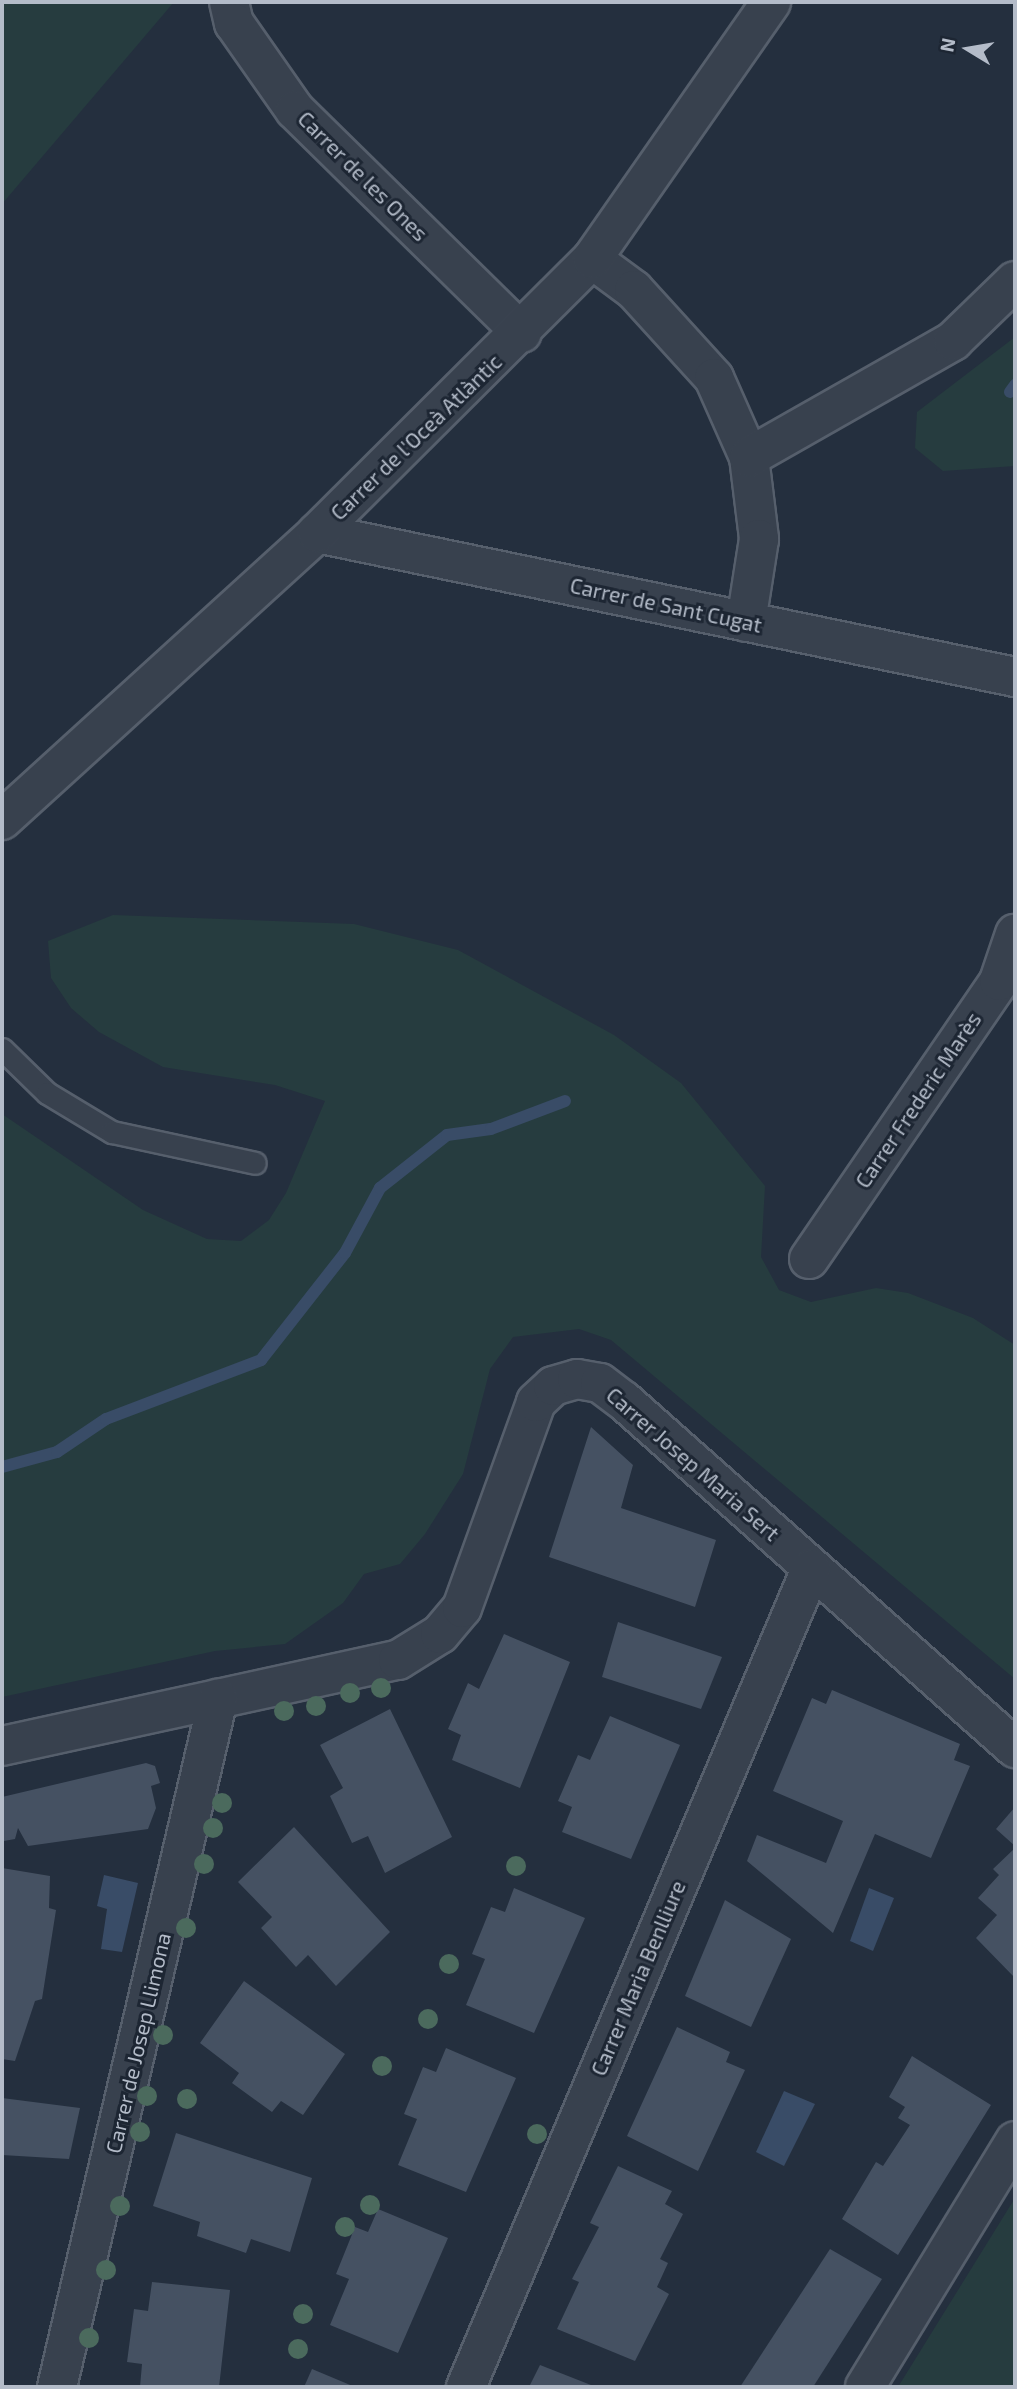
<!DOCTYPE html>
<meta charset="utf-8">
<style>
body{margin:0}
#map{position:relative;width:1017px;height:2389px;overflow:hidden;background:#242f3e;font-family:"Exo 2",sans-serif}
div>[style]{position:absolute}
.green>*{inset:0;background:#263c3f}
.water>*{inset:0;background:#394c67}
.stream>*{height:12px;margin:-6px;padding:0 6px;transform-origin:6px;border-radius:6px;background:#394c67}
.building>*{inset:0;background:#455162}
.roads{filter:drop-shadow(2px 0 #565f6c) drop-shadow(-2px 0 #565f6c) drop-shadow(0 2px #565f6c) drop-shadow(0 -2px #565f6c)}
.lane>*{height:21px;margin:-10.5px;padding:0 10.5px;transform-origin:10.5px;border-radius:10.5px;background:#38414e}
.street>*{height:38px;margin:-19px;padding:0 19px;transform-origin:19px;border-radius:19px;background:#38414e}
.trees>*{width:20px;height:20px;margin:-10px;border-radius:50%;background:#4b6a5d}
span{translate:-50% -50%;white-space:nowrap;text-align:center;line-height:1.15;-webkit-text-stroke:6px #1d2633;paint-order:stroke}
.street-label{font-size:21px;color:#b4bcc9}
.frame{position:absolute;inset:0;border:4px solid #b4bcc9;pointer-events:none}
.north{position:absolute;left:933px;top:14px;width:70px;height:70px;-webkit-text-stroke:5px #1d2633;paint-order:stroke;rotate:281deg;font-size:19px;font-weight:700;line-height:28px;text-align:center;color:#b4bcc9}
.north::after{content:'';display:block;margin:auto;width:24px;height:32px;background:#b4bcc9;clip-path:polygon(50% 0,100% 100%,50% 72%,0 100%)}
</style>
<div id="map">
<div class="green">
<div style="clip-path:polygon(2px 2px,174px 2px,2px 204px)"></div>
<div style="clip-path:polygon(1015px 337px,1015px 466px,943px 471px,915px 448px,917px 412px)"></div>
<div style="clip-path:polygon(113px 915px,354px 924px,458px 950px,614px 1035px,681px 1083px,765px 1186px,761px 1257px,779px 1290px,811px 1302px,876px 1288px,908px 1293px,973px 1318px,1015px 1345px,1015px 1679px,611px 1340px,579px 1329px,513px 1337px,490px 1369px,463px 1474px,425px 1534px,400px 1564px,364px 1574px,343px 1603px,285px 1644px,215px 1651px,2px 1697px,2px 1114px,143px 1210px,207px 1239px,241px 1241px,269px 1220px,286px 1193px,325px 1101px,275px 1085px,163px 1067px,99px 1032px,71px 1008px,51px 978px,48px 941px)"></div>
<div style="clip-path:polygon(1015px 2198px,1015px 2387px,898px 2387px)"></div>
</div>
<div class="water">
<div style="clip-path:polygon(104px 1875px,138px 1883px,122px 1952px,101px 1949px,107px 1909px,97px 1906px)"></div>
<div style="clip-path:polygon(869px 1888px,894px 1898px,873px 1951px,850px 1941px)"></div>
<div style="clip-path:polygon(784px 2091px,815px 2104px,784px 2166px,756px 2152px)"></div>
</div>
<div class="stream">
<div style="left:1010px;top:392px;width:9px;rotate:-54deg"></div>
<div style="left:2px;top:1467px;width:57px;rotate:-15.3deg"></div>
<div style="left:57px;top:1452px;width:59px;rotate:-34deg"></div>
<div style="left:106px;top:1419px;width:166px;rotate:-20.8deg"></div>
<div style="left:261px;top:1360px;width:136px;rotate:-51.9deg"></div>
<div style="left:345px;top:1253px;width:74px;rotate:-61.7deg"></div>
<div style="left:380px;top:1188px;width:85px;rotate:-38.3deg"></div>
<div style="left:447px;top:1135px;width:44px;rotate:-7.8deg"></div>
<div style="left:491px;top:1129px;width:79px;rotate:-20.7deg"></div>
</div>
<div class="building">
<div style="clip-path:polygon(591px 1427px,633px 1465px,621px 1508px,716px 1540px,695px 1607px,549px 1557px)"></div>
<div style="clip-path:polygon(618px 1622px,722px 1657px,701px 1709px,602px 1677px)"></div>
<div style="clip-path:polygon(504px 1634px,570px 1662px,520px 1788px,452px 1760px,461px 1735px,448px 1729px,468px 1683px,479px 1689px)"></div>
<div style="clip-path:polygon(832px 1690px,960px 1744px,954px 1760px,970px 1766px,931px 1858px,875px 1834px,833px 1933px,747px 1861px,757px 1835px,826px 1863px,843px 1821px,773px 1791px,812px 1698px,826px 1704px)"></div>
<div style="clip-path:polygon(390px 1709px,452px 1837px,385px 1873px,368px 1836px,352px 1843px,330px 1796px,343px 1788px,320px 1745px)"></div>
<div style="clip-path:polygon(610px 1716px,680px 1745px,631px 1859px,562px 1832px,572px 1807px,558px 1801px,578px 1755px,590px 1760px)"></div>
<div style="clip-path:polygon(146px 1763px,155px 1766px,160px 1783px,151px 1786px,156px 1808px,148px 1829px,28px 1846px,18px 1828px,15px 1839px,4px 1841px,2px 1797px)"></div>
<div style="clip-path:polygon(1015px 1807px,1015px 1846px,996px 1829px)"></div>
<div style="clip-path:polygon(294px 1827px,390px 1932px,336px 1986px,308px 1955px,296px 1967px,261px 1928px,272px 1917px,238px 1882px)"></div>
<div style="clip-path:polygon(1015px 1848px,1015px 1978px,976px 1938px,997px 1915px,978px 1898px,999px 1875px,993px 1869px)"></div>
<div style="clip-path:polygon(2px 1868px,50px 1876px,49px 1908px,56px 1910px,42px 1999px,35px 2001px,15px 2061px,2px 2059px)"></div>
<div style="clip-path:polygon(514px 1888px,585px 1918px,534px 2033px,466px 2005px,485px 1959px,472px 1954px,491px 1907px,505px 1912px)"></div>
<div style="clip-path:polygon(725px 1900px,791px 1939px,751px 2027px,685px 1996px)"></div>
<div style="clip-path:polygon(244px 1981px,345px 2054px,303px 2115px,281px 2101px,272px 2112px,232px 2083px,239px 2073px,200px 2043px)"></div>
<div style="clip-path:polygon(677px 2027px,730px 2052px,726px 2062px,745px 2070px,698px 2171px,627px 2136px)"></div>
<div style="clip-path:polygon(446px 2048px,516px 2078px,466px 2192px,398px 2165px,417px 2119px,404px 2114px,423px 2067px,436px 2072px)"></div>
<div style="clip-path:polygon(912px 2056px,991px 2105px,898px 2255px,842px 2219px,876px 2162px,883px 2166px,910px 2125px,898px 2118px,905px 2107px,889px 2097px)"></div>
<div style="clip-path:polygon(2px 2098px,80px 2108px,69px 2159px,2px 2155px)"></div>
<div style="clip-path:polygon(176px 2133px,312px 2178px,290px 2252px,251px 2239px,246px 2253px,197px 2236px,200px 2222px,153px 2206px)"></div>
<div style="clip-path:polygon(618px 2166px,672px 2191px,665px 2204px,683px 2214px,660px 2259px,668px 2263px,657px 2287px,669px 2294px,635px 2361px,557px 2329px,579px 2282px,572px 2279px,599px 2227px,590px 2223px)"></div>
<div style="clip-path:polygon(378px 2209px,448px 2238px,398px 2353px,330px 2325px,349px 2279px,336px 2274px,355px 2227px,368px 2232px)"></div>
<div style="clip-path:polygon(830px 2249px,882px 2279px,813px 2387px,740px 2387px)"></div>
<div style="clip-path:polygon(152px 2282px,230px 2290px,219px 2387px,140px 2387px,142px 2364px,127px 2362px,134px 2309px,148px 2311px)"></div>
<div style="clip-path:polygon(540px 2365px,596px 2387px,529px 2387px)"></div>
<div style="clip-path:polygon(312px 2369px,355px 2387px,304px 2387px)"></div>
</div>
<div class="roads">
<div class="lane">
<div style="left:2px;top:1049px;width:63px;rotate:44.4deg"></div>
<div style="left:47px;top:1093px;width:76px;rotate:31deg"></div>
<div style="left:112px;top:1132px;width:146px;rotate:12.2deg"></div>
</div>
<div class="street">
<div style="left:229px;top:2px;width:22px;rotate:77deg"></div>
<div style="left:234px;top:23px;width:106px;rotate:55deg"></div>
<div style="left:295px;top:110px;width:318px;rotate:44.5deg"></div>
<div style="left:592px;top:259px;width:52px;rotate:36.4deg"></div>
<div style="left:634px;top:290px;width:119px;rotate:47.7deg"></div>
<div style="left:714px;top:378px;width:86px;rotate:66.1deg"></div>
<div style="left:749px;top:457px;width:83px;rotate:83deg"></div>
<div style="left:759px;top:539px;width:84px;rotate:98.9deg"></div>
<div style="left:749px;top:457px;width:235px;rotate:-29.6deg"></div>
<div style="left:953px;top:341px;width:86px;rotate:-44.1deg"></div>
<div style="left:317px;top:533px;width:713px;rotate:11.66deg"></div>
<div style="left:2px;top:820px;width:426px;rotate:-42.3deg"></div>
<div style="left:317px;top:533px;width:388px;rotate:-44.9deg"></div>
<div style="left:592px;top:259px;width:313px;rotate:-55.1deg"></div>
<div style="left:809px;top:1259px;width:337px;rotate:-55.6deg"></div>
<div style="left:999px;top:981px;width:50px;rotate:-71.2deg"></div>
<div style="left:2px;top:1746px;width:405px;rotate:-12.3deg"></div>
<div style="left:398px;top:1660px;width:49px;rotate:-31.8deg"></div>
<div style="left:440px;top:1634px;width:34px;rotate:-50deg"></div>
<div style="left:462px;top:1608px;width:219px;rotate:-70.2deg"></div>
<div style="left:536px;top:1402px;width:23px;rotate:-43deg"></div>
<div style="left:553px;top:1386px;width:25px;rotate:-16deg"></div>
<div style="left:577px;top:1379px;width:23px;rotate:10deg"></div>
<div style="left:600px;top:1383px;width:30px;rotate:37deg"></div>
<div style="left:624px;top:1401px;width:523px;rotate:41.59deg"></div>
<div style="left:57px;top:2387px;width:707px;rotate:-76.83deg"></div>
<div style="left:466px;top:2387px;width:888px;rotate:-67.13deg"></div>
<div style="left:865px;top:2387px;width:288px;rotate:-58.6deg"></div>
</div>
</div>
<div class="trees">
<div style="left:381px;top:1688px"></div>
<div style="left:350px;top:1693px"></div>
<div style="left:316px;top:1706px"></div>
<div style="left:284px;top:1711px"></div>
<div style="left:222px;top:1803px"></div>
<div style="left:213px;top:1828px"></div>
<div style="left:204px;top:1864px"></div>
<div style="left:516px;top:1866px"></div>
<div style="left:186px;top:1928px"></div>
<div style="left:449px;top:1964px"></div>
<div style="left:428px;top:2019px"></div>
<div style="left:163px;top:2035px"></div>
<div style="left:382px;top:2066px"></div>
<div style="left:147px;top:2096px"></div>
<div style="left:187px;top:2099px"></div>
<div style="left:140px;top:2132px"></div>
<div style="left:537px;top:2134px"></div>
<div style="left:370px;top:2205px"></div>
<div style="left:120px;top:2206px"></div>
<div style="left:345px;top:2227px"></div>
<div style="left:106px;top:2270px"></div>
<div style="left:303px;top:2314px"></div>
<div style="left:89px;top:2338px"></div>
<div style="left:298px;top:2349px"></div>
</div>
<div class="street-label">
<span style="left:363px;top:176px;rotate:45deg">Carrer de les Ones</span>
<span style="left:416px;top:437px;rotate:-44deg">Carrer de l'Oceà Atlàntic</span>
<span style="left:666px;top:605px;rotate:12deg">Carrer de Sant Cugat</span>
<span style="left:918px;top:1100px;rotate:-56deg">Carrer Frederic Marès</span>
<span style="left:693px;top:1464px;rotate:41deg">Carrer Josep Maria Sert</span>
<span style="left:638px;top:1978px;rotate:-67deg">Carrer Maria Benlliure</span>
<span style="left:138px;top:2043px;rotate:-77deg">Carrer de Josep Llimona</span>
</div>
<div class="frame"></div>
<div class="north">N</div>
</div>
